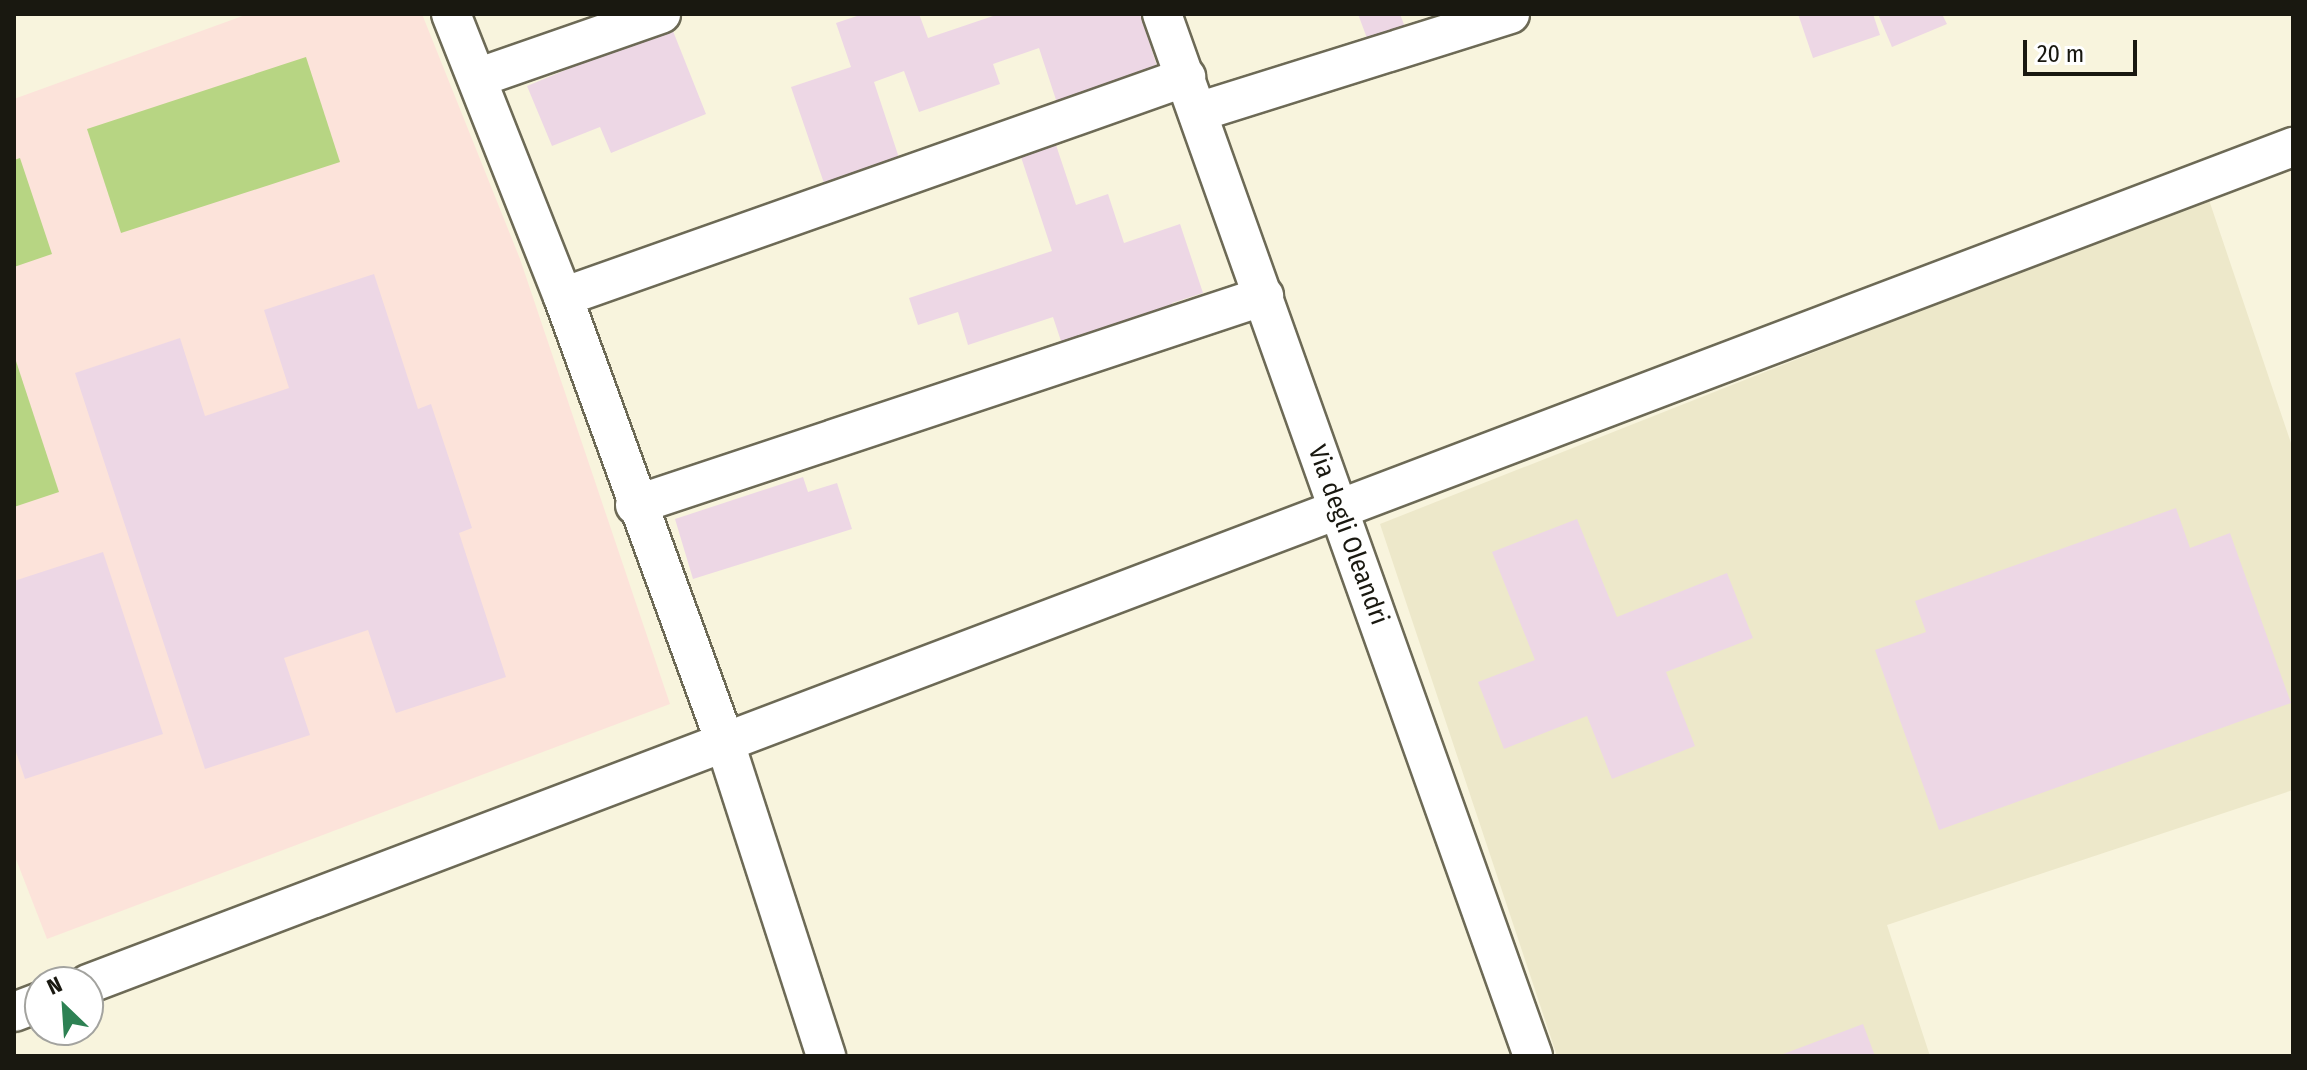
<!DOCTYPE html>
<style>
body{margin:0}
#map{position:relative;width:2307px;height:1070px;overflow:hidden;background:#f8f4dd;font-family:"Fira Sans Condensed",sans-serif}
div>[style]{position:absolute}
.built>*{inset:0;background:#ede8ca}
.education>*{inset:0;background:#fce3da}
.green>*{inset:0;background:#b7d583}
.building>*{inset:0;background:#edd7e5}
.roads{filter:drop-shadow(2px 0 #6d6a56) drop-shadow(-2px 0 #6d6a56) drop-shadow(0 2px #6d6a56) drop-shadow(0 -2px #6d6a56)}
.minor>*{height:38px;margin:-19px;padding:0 19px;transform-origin:19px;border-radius:19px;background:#fff}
span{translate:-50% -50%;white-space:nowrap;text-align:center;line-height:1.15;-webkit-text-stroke:6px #fff;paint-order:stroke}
.street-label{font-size:26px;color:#191810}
.frame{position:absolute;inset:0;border:16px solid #191810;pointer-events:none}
.north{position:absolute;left:24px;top:966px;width:80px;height:80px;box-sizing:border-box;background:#fff;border:2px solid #a3a39f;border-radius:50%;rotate:335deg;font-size:22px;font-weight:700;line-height:32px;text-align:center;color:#191810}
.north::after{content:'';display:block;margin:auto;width:28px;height:36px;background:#2d8153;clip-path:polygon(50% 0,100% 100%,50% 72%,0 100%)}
.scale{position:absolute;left:2023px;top:40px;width:114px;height:36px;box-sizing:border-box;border:4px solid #191810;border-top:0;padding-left:10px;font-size:24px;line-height:28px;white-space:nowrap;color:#191810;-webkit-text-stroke:6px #fff;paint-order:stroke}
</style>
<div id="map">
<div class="built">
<div style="clip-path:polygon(2208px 197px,2293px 449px,2293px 790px,1887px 925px,1930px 1056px,1557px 1056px,1380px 524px)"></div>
</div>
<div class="education">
<div style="clip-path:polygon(248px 14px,422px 14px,520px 259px,670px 704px,47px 939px,14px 854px,14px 99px)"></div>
</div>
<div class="green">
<div style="clip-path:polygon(306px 57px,340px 162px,121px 233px,87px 129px)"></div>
<div style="clip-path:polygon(20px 158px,52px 254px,14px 267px,14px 160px)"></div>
<div style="clip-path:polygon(14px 355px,59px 492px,14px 507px)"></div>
</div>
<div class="building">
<div style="clip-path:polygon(863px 14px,919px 14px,928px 38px,999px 14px,1140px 14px,1159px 72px,1058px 106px,1039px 48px,993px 64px,1000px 84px,919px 112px,904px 71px,874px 82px,901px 164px,826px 189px,791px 87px,851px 67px,836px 23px)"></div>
<div style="clip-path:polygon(1358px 14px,1400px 14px,1405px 27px,1368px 41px)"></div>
<div style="clip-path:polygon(1798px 14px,1873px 14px,1880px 35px,1813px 58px)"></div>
<div style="clip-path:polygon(1878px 14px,1942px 14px,1947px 24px,1892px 47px)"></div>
<div style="clip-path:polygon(671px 26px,706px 114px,611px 153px,600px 127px,552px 146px,527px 86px)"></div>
<div style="clip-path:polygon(1056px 145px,1076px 205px,1108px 194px,1124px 243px,1180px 224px,1203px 293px,1172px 303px,1175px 311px,1063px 347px,1053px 317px,968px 345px,958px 312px,918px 325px,909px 298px,1052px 251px,1021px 157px)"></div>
<div style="clip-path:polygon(374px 274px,418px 409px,431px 404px,472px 528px,459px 533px,506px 677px,396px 713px,368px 630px,284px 658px,310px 735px,205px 769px,75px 373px,180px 338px,205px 416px,289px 388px,264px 310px)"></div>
<div style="clip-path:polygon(803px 477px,808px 492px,837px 483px,852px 529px,693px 579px,675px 519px)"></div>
<div style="clip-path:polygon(2176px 508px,2190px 548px,2230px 533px,2291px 703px,1939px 830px,1875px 650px,1926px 632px,1915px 601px)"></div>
<div style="clip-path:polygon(1577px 519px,1617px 617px,1727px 573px,1753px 638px,1666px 672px,1695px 746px,1612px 779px,1587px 716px,1504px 749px,1478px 682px,1535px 660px,1492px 552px)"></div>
<div style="clip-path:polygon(103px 552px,163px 734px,25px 779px,14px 746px,14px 581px)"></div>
<div style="clip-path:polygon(1863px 1024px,1875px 1056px,1778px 1056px)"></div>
</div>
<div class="roads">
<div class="minor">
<div style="left:451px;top:14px;width:304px;rotate:68.4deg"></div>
<div style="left:563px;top:297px;width:475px;rotate:70deg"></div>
<div style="left:725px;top:743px;width:329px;rotate:72.1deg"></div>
<div style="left:1162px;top:14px;width:1106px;rotate:70.4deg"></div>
<div style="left:477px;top:78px;width:195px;rotate:-19.2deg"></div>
<div style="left:1198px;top:112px;width:327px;rotate:-17.4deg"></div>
<div style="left:563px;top:297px;width:661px;rotate:-19.45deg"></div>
<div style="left:635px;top:505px;width:663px;rotate:-18.38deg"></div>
<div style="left:88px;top:984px;width:2359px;rotate:-20.79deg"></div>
<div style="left:14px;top:1012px;width:28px;rotate:-21deg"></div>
</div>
</div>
<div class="street-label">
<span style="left:1348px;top:535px;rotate:70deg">Via degli Oleandri</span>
</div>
<div class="frame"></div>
<div class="north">N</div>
<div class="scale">20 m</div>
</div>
